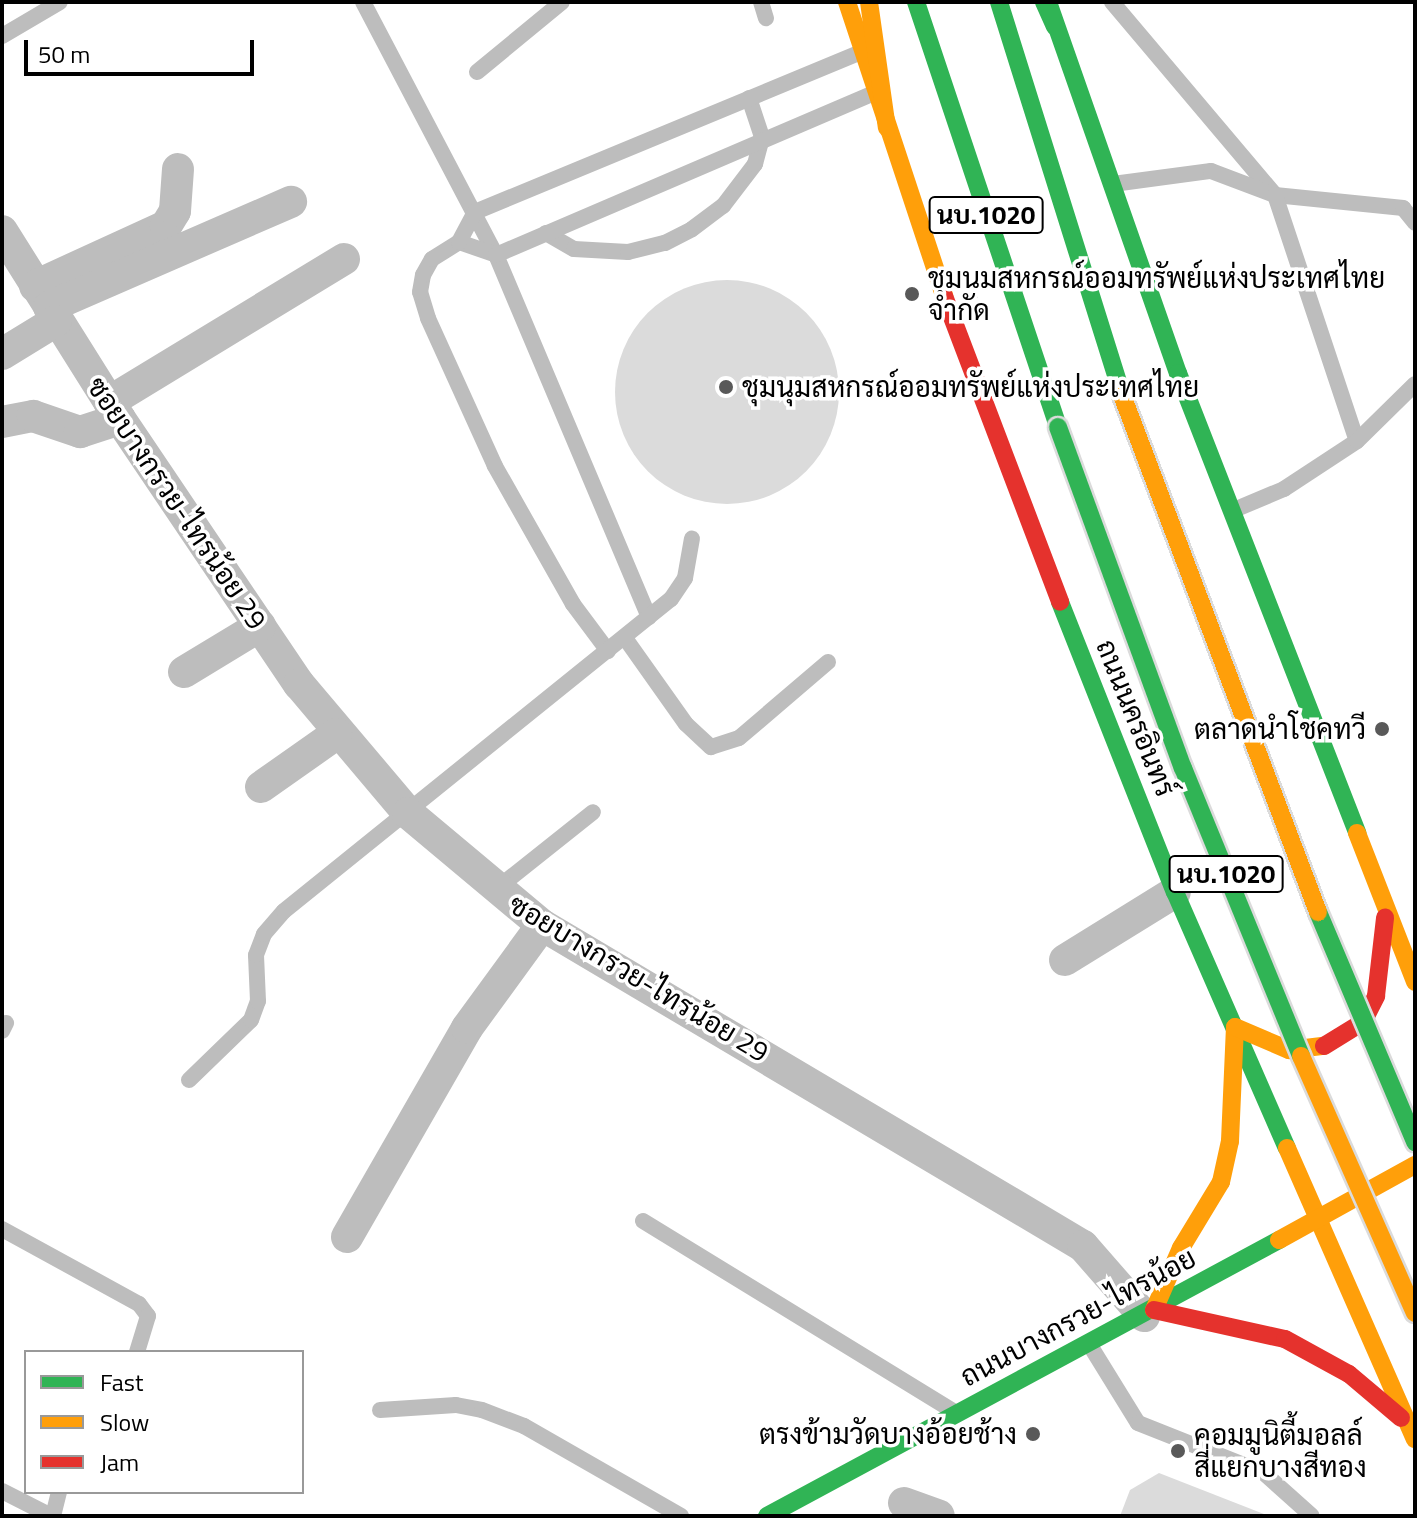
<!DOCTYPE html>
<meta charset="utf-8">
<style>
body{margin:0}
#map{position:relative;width:1417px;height:1518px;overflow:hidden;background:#fff;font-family:"Titillium Web",Sarabun,sans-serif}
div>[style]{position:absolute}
.building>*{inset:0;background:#dbdbdb}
.round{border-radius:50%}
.lane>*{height:16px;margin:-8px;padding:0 8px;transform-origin:8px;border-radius:8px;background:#bdbdbd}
.street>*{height:32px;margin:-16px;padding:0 16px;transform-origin:16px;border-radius:16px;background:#bdbdbd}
.fast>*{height:18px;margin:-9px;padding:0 9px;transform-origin:9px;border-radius:9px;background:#30b455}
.slow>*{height:18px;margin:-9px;padding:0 9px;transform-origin:9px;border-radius:9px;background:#ff9f0a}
.jam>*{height:18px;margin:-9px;padding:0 9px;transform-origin:9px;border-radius:9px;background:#e5322d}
.bridges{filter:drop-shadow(2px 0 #dbdbdb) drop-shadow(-2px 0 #dbdbdb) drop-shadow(0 2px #dbdbdb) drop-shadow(0 -2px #dbdbdb)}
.fast-bridge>*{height:18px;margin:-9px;padding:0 9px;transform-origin:9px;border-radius:9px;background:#30b455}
.slow-bridge>*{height:18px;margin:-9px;padding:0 9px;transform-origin:9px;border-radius:9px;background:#ff9f0a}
.dots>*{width:22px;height:22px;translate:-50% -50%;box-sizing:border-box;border:4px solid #fff;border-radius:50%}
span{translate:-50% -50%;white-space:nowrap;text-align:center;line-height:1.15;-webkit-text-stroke:7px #fff;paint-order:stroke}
.shield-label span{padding:2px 6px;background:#fff;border:2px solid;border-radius:6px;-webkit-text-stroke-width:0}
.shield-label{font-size:26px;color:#000;font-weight:700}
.poi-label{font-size:28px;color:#000}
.left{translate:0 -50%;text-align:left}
.right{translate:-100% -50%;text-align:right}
.street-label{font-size:28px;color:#000}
.frame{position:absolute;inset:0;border:4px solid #000;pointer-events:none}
.legend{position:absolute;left:24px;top:1350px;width:280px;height:144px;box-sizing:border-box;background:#fff;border:2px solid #999;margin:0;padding:10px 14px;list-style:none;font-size:24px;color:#000}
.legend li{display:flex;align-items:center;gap:16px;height:40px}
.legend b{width:40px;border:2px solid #999}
.scale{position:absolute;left:24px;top:40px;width:230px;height:36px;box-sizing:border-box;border:4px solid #000;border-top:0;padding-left:10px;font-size:24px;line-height:28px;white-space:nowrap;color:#000;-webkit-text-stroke:6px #fff;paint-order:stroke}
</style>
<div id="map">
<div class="building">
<div class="round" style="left:615px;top:280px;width:224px;height:224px"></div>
<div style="clip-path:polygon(1159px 1473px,1269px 1516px,1120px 1516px,1130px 1490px)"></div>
</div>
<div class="lane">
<div style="left:363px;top:2px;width:286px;rotate:62.3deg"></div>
<div style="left:496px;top:255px;width:393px;rotate:67.1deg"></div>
<div style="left:761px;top:2px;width:17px;rotate:73deg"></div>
<div style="left:1112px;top:2px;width:253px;rotate:49.8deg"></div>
<div style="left:1275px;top:195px;width:129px;rotate:5.8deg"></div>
<div style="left:1403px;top:208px;width:19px;rotate:51deg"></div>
<div style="left:2px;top:36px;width:67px;rotate:-30.4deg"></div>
<div style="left:477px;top:72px;width:110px;rotate:-39.5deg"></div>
<div style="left:1113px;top:184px;width:99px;rotate:-7.6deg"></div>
<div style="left:1211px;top:171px;width:68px;rotate:20.6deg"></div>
<div style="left:1275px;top:195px;width:259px;rotate:71.6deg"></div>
<div style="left:1357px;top:441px;width:87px;rotate:146.7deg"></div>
<div style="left:1284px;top:489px;width:54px;rotate:157.2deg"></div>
<div style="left:546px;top:233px;width:32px;rotate:30deg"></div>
<div style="left:574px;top:249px;width:54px;rotate:3.2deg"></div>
<div style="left:628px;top:252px;width:38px;rotate:-14deg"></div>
<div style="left:665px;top:243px;width:30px;rotate:-27deg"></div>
<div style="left:692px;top:229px;width:39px;rotate:-37deg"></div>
<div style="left:723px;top:206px;width:53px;rotate:-52.7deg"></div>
<div style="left:755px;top:164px;width:28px;rotate:-75deg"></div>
<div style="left:762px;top:137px;width:41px;rotate:-108.4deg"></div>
<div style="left:459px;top:242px;width:39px;rotate:19deg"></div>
<div style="left:496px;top:255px;width:411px;rotate:-23.2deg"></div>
<div style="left:1357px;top:441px;width:81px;rotate:-44.5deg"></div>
<div style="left:625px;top:638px;width:105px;rotate:54.7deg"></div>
<div style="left:686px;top:724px;width:34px;rotate:43deg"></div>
<div style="left:711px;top:747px;width:29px;rotate:-18deg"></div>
<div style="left:739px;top:738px;width:117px;rotate:-40.5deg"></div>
<div style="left:608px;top:651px;width:59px;rotate:-126.7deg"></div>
<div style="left:573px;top:604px;width:159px;rotate:-119.5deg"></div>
<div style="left:495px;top:466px;width:162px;rotate:-114.4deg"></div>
<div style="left:428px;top:318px;width:27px;rotate:-107deg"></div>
<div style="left:420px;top:292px;width:17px;rotate:-80deg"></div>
<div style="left:423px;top:275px;width:18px;rotate:-61deg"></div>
<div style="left:432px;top:259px;width:32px;rotate:-32deg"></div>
<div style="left:459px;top:242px;width:34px;rotate:-62deg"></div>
<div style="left:475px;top:212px;width:419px;rotate:-22.5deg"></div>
<div style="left:495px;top:890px;width:125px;rotate:-38.5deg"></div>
<div style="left:2px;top:1031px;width:9px;rotate:-63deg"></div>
<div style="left:189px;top:1080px;width:86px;rotate:-44.1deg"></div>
<div style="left:251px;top:1020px;width:20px;rotate:-70deg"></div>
<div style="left:258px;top:1001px;width:46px;rotate:-92.5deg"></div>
<div style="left:256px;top:955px;width:22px;rotate:-69deg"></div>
<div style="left:264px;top:934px;width:30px;rotate:-49deg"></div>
<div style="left:284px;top:911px;width:497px;rotate:-38.9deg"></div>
<div style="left:671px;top:599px;width:25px;rotate:-56deg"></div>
<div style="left:685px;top:578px;width:40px;rotate:-80deg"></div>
<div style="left:643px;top:1221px;width:366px;rotate:31.5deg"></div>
<div style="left:2px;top:1229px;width:156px;rotate:28.7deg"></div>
<div style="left:139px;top:1304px;width:15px;rotate:53deg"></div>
<div style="left:148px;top:1316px;width:38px;rotate:107deg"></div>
<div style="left:1091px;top:1347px;width:89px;rotate:58.3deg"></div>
<div style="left:1138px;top:1423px;width:136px;rotate:21.6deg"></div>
<div style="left:1264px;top:1473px;width:64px;rotate:41.9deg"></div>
<div style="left:380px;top:1410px;width:76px;rotate:-3.8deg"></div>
<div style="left:456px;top:1405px;width:26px;rotate:11deg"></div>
<div style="left:482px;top:1410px;width:45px;rotate:20.9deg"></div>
<div style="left:524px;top:1426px;width:181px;rotate:29.8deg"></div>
<div style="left:2px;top:1491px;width:55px;rotate:27deg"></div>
<div style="left:53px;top:1516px;width:25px;rotate:-76deg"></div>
</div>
<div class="street">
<div style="left:2px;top:231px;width:222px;rotate:57.9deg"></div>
<div style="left:120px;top:419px;width:320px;rotate:56deg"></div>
<div style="left:299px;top:684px;width:169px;rotate:49.8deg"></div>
<div style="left:408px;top:813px;width:175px;rotate:39.9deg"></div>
<div style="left:542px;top:925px;width:629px;rotate:30.68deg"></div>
<div style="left:1083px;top:1246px;width:93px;rotate:48.9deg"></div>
<div style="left:35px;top:286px;width:144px;rotate:-24.6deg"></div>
<div style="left:166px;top:226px;width:17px;rotate:-59deg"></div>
<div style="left:175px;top:211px;width:42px;rotate:-85.9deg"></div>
<div style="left:49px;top:307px;width:264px;rotate:-23.5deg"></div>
<div style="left:2px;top:354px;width:63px;rotate:-31.4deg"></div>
<div style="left:109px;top:402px;width:275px;rotate:-31.3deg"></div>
<div style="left:2px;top:422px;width:32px;rotate:-11deg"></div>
<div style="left:33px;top:416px;width:50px;rotate:18.8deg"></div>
<div style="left:80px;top:432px;width:42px;rotate:-18deg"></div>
<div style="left:184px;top:672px;width:89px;rotate:-31.2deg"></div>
<div style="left:261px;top:787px;width:92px;rotate:-35.2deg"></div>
<div style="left:1065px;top:960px;width:129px;rotate:-31.7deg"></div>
<div style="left:347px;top:1237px;width:241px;rotate:-60.1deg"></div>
<div style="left:467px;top:1028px;width:127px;rotate:-53.9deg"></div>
<div style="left:904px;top:1503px;width:37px;rotate:20deg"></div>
</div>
<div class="fast">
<div style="left:916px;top:2px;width:448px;rotate:71.5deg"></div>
<div style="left:999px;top:2px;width:412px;rotate:72.6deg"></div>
<div style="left:1044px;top:2px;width:27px;rotate:66deg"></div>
<div style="left:1048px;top:2px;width:393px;rotate:70.7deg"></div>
<div style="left:1178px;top:373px;width:494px;rotate:68.7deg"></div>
<div style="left:1060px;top:602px;width:312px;rotate:68.4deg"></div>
<div style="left:1175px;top:892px;width:279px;rotate:66.4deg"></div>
<div style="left:767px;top:1516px;width:582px;rotate:-28.33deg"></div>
</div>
<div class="slow">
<div style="left:847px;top:2px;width:310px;rotate:71.7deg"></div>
<div style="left:869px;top:2px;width:127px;rotate:81.9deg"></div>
<div style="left:1357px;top:833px;width:160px;rotate:68.7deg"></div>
<div style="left:1287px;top:1148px;width:318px;rotate:66.3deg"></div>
<div style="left:1279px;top:1240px;width:155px;rotate:-28.9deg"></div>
<div style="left:1154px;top:1310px;width:68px;rotate:-66.5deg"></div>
<div style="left:1181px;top:1248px;width:77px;rotate:-58.8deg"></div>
<div style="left:1221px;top:1182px;width:42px;rotate:-77.6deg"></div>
<div style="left:1230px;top:1141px;width:114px;rotate:-87.5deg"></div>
<div style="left:1235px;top:1027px;width:59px;rotate:23.1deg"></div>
<div style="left:1289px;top:1050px;width:35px;rotate:-7deg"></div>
</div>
<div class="jam">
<div style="left:944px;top:296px;width:327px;rotate:69.2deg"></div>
<div style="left:1324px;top:1046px;width:46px;rotate:-31.6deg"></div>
<div style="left:1363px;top:1022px;width:29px;rotate:-63deg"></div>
<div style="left:1376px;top:996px;width:79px;rotate:-83.4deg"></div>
<div style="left:1154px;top:1310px;width:134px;rotate:12.5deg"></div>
<div style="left:1285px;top:1339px;width:73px;rotate:28.7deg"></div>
<div style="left:1349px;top:1374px;width:68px;rotate:40.2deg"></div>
</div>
<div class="bridges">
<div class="fast-bridge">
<div style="left:1058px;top:427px;width:363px;rotate:69.9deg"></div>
<div style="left:1183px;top:768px;width:311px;rotate:67.7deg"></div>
<div style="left:1318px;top:912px;width:250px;rotate:67.1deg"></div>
</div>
<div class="slow-bridge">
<div style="left:1122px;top:395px;width:553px;rotate:69.24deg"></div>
<div style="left:1301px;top:1056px;width:281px;rotate:66.1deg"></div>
</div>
</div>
<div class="dots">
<div style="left:912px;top:294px;background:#595959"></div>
<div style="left:726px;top:387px;background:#595959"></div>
<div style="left:1382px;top:729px;background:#595959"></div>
<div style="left:1033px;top:1434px;background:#595959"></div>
<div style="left:1178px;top:1451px;background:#595959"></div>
</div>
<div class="shield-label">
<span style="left:986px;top:215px">นบ.1020</span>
<span style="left:1226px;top:874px">นบ.1020</span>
</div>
<div class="poi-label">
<span class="left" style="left:928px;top:294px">ชุมนุมสหกรณ์ออมทรัพย์แห่งประเทศไทย<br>จำกัด</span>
<span class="left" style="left:742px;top:387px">ชุมนุมสหกรณ์ออมทรัพย์แห่งประเทศไทย</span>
<span class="right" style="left:1366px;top:729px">ตลาดนำโชคทวี</span>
<span class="right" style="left:1017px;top:1434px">ตรงข้ามวัดบางอ้อยช้าง</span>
<span class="left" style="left:1194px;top:1451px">คอมมูนิตี้มอลล์<br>สี่แยกบางสีทอง</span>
</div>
<div class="street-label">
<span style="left:177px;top:503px;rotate:56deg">ซอยบางกรวย-ไทรน้อย 29</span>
<span style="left:1136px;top:718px;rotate:68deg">ถนนนครอินทร์</span>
<span style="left:639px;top:978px;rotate:31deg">ซอยบางกรวย-ไทรน้อย 29</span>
<span style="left:1078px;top:1317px;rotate:-28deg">ถนนบางกรวย-ไทรน้อย</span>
</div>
<div class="frame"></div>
<ul class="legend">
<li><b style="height:10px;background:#30b455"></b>Fast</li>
<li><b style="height:10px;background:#ff9f0a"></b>Slow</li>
<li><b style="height:10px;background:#e5322d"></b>Jam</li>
</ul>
<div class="scale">50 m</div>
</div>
